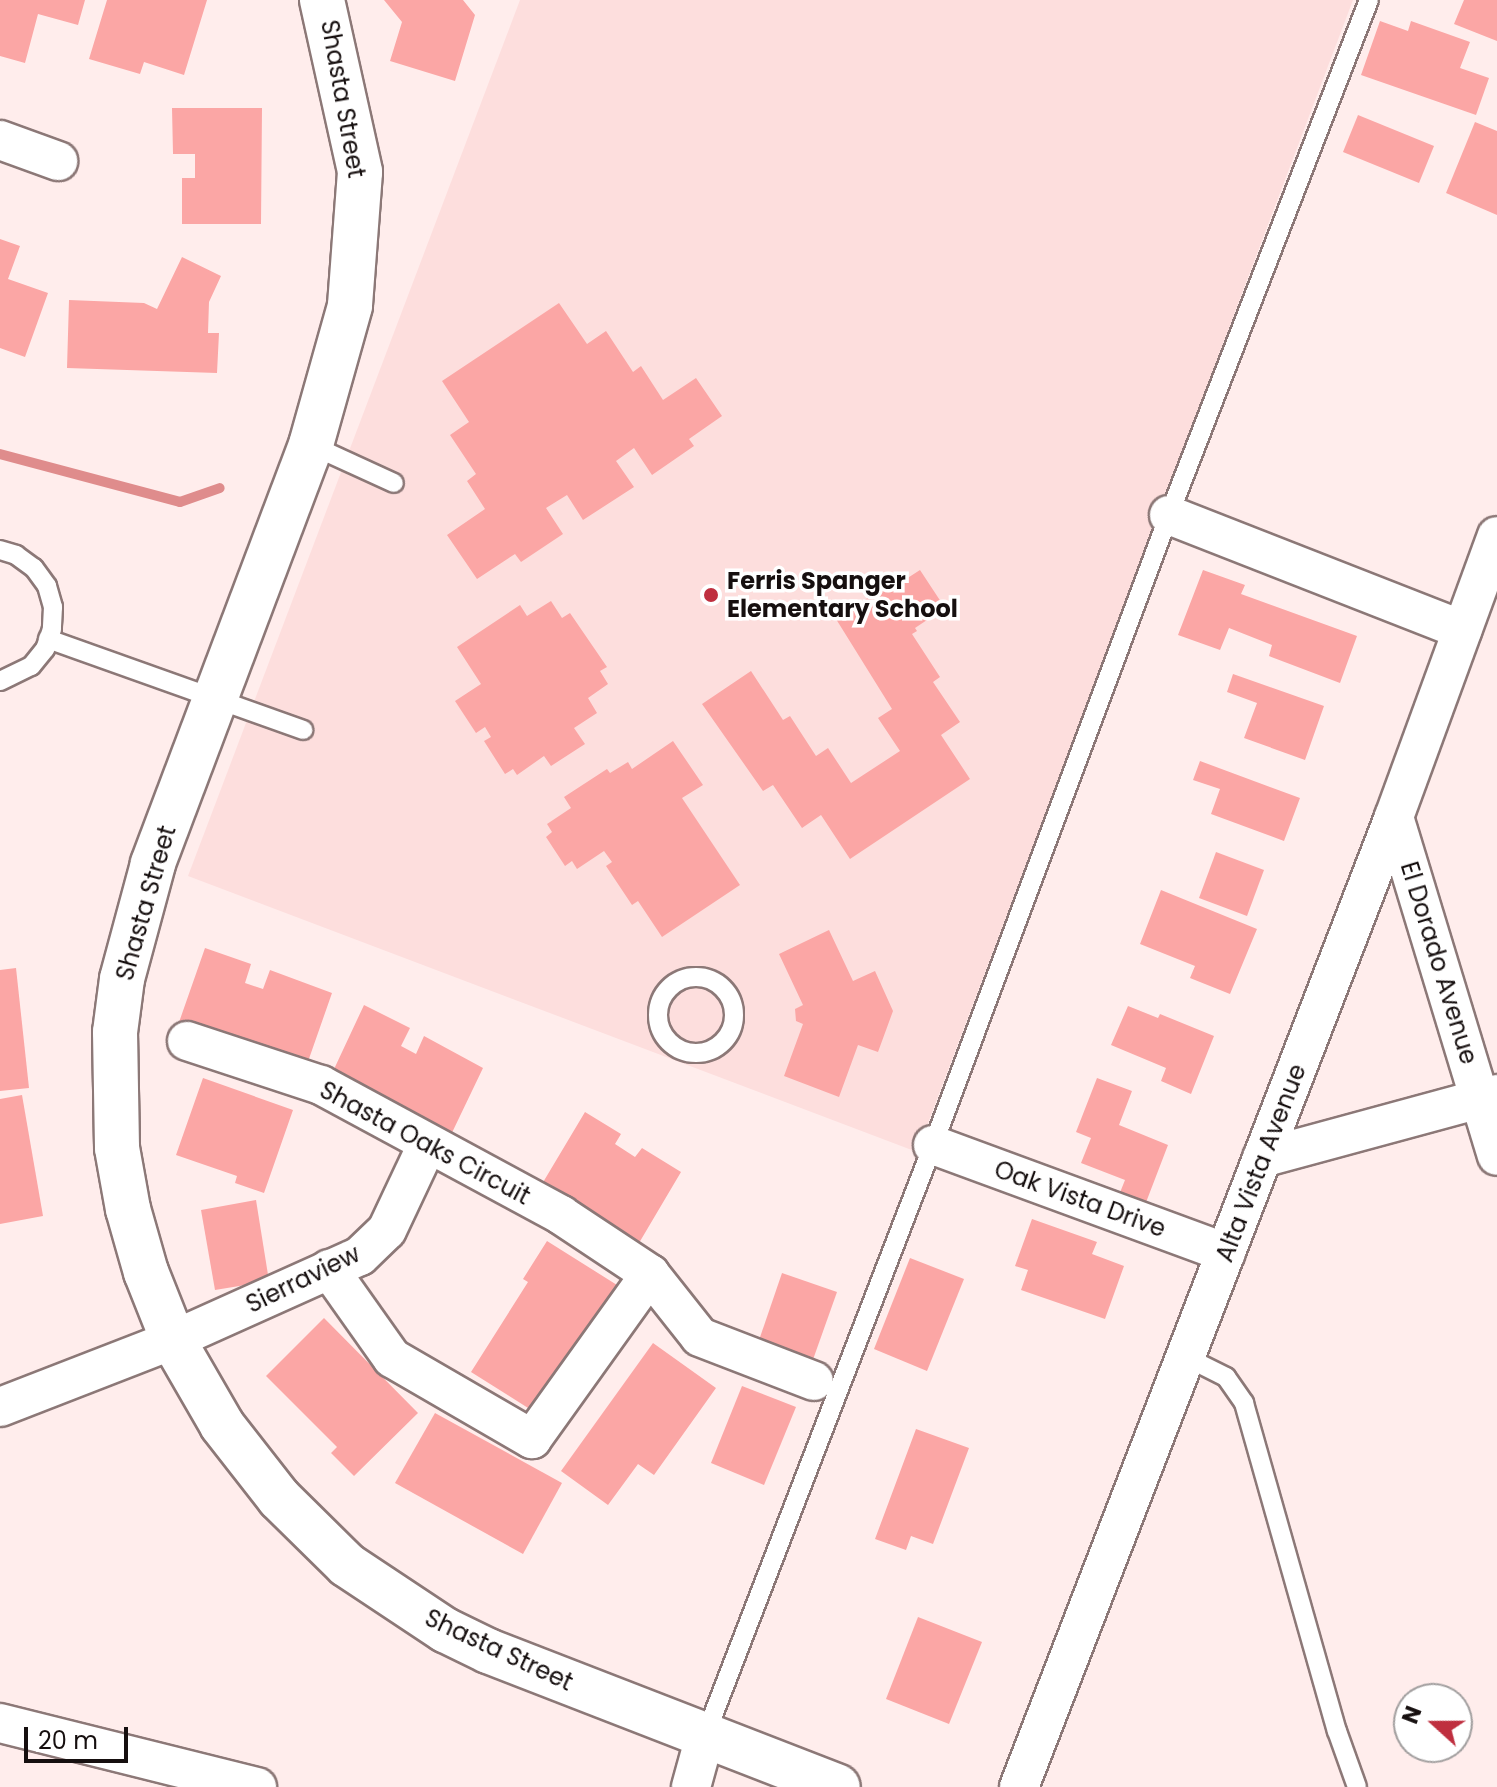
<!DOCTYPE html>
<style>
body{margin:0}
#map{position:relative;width:1497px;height:1787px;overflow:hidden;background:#ffedec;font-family:Poppins,sans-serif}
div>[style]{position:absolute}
.built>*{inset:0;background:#fddedd}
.stream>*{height:10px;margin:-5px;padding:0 5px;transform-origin:5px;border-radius:5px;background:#df8c8c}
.building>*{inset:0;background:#fba6a5}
.roads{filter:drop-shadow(2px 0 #8c7877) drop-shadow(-2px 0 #8c7877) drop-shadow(0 2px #8c7877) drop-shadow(0 -2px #8c7877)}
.lane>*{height:18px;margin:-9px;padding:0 9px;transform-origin:9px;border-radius:9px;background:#fff}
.lane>.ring{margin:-9px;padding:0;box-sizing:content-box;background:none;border:18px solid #fff;border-radius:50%}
.street>*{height:38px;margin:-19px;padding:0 19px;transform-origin:19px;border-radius:19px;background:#fff}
.secondary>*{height:44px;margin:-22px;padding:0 22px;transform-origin:22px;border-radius:22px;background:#fff}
.dots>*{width:22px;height:22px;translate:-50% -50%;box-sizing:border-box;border:4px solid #fff;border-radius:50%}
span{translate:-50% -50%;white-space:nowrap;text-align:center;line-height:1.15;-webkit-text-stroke:7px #fff;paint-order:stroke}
.street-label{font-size:24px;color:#160f0f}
.poi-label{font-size:24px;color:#160f0f;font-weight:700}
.left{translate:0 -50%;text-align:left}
.north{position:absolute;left:1393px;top:1683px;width:80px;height:80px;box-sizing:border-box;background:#fff;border:2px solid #a29f9f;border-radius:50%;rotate:291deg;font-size:22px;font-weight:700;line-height:32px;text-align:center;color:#160f0f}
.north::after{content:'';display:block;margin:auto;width:28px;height:36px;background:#bf2f3f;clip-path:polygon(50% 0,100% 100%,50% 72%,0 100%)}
.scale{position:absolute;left:24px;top:1727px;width:104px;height:36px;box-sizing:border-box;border:4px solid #160f0f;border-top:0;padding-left:10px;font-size:24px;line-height:28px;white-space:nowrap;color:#160f0f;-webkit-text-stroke:6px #fff;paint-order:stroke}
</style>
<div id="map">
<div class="built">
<div style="clip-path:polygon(520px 0,1353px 0,917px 1152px,188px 876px)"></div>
</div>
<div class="stream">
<div style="left:0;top:454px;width:186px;rotate:14.9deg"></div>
<div style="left:180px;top:502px;width:42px;rotate:-19.3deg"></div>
</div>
<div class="building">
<div style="clip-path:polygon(0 0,85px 0,78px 25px,38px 14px,25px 63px,0 56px)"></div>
<div style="clip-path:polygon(107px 0,207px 0,184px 75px,144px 62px,140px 74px,89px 59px)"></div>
<div style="clip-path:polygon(384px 0,463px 0,475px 15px,455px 81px,390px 61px,402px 22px)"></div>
<div style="clip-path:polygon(1464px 0,1497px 0,1497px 41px,1454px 24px)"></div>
<div style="clip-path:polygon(1380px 21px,1408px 31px,1411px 21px,1470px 42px,1460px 68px,1489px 78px,1476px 115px,1361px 75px)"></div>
<div style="clip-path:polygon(172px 108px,262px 108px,261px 224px,182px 224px,182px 178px,195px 178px,195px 154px,173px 154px)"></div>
<div style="clip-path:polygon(1358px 115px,1434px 146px,1419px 183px,1343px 152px)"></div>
<div style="clip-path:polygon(1475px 122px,1497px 131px,1497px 215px,1446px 193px)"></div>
<div style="clip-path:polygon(0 239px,20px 246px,8px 279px,48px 293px,25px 357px,0 348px)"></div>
<div style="clip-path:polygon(182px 257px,221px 276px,209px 302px,208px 333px,219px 333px,217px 373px,67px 368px,69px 300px,144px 303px,157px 309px)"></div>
<div style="clip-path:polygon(559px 303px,587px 344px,606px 331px,633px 372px,641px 366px,663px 400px,696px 378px,722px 416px,689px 439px,694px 446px,652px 475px,634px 448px,616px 461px,634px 487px,583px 520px,567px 495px,546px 508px,563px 534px,521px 562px,515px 554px,477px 579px,447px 535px,485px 509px,467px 481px,476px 474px,450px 435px,469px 422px,442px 381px)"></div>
<div style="clip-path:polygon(920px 570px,945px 608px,915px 628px,917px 631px,912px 634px,940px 677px,933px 682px,960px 722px,941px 735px,970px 779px,850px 859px,821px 815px,802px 828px,773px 785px,763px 791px,702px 704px,751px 671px,783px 720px,790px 716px,816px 756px,828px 748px,851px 783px,900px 751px,878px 718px,892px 709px,836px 619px,886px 586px,889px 590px)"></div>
<div style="clip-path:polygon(1203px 570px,1245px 585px,1241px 594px,1357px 636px,1340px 683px,1269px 656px,1272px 645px,1229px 628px,1220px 650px,1178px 635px)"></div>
<div style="clip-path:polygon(551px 601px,562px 618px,570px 613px,607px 667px,600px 671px,608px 684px,588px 698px,597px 713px,574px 728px,585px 744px,551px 766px,544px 756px,517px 775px,513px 769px,505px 774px,484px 741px,491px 737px,485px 727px,476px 733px,455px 701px,481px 684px,457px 647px,520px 605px,527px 616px)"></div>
<div style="clip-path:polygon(1233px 674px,1324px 706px,1305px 760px,1244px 738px,1257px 703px,1227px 692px)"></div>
<div style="clip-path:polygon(673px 741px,703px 785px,682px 798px,740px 885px,662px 937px,638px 901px,632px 905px,606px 866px,612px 862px,604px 851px,577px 869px,572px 861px,565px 866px,546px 837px,552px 832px,547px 824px,571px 808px,564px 797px,607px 769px,610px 773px,628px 762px,632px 769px)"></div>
<div style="clip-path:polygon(1200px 761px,1300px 798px,1284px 841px,1211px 814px,1220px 789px,1193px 780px)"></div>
<div style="clip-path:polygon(1216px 852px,1264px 870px,1247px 916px,1199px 898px)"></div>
<div style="clip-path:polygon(1161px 890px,1257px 929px,1230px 994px,1190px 978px,1195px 966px,1140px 944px)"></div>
<div style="clip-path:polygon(829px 930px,853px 981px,875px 971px,893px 1011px,878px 1052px,858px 1045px,839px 1097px,784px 1076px,803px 1024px,796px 1021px,795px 1009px,803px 1005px,779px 954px)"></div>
<div style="clip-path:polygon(205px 948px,251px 964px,245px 983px,263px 989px,270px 970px,332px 993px,304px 1073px,177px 1028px)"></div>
<div style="clip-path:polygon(16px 968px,29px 1088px,0 1091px,0 970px)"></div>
<div style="clip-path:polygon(364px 1005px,410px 1028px,401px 1046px,416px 1054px,424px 1036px,483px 1068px,448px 1141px,328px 1082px)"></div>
<div style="clip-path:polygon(1128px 1006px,1158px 1018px,1160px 1014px,1214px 1036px,1191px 1094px,1161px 1081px,1166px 1068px,1111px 1045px)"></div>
<div style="clip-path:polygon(203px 1078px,293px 1110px,264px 1193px,235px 1183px,237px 1176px,176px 1155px)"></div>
<div style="clip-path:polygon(1097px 1078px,1132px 1091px,1119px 1125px,1168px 1145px,1145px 1205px,1119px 1195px,1125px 1180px,1081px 1163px,1091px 1138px,1076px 1132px)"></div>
<div style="clip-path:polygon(22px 1095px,43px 1216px,0 1224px,0 1099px)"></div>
<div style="clip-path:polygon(585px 1112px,621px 1134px,615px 1144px,635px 1157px,642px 1148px,681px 1172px,639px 1243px,542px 1184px)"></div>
<div style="clip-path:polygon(256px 1200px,269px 1281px,215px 1290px,201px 1210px)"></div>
<div style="clip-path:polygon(1032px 1219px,1097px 1242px,1092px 1254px,1124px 1266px,1105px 1319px,1021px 1290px,1028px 1270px,1015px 1266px)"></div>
<div style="clip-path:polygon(547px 1241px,617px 1285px,536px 1413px,471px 1372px,528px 1282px,523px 1279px)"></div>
<div style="clip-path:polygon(910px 1258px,964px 1279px,927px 1371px,874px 1349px)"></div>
<div style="clip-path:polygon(782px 1273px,837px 1292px,810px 1368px,756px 1349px)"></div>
<div style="clip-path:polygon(324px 1318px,418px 1413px,354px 1476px,331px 1453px,337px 1447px,266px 1376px)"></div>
<div style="clip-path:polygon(653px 1343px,716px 1388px,654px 1475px,638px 1464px,608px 1505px,561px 1471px)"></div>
<div style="clip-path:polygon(742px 1386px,796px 1407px,764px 1485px,711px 1463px)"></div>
<div style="clip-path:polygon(435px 1413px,562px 1483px,523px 1554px,395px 1483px)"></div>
<div style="clip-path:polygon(916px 1429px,969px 1448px,933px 1544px,911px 1536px,906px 1550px,875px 1539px)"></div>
<div style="clip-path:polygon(918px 1617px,982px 1642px,949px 1724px,886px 1699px)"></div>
</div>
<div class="roads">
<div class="lane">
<div style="left:311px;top:445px;width:91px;rotate:24.6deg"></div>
<div style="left:0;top:550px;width:17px;rotate:17deg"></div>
<div style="left:16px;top:555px;width:22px;rotate:36deg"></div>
<div style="left:34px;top:568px;width:22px;rotate:54deg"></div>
<div style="left:47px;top:586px;width:22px;rotate:74deg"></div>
<div style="left:53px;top:607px;width:22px;rotate:93deg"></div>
<div style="left:52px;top:629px;width:21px;rotate:109deg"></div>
<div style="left:45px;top:649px;width:22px;rotate:129deg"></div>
<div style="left:31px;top:666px;width:34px;rotate:154deg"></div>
<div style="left:48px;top:639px;width:271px;rotate:19.6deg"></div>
<div class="ring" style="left:658px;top:977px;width:58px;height:58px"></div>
<div style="left:1186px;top:1357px;width:45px;rotate:26.6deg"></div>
<div style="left:1226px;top:1377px;width:32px;rotate:55deg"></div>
<div style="left:1244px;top:1403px;width:341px;rotate:74.2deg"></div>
<div style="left:1337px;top:1731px;width:59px;rotate:70.3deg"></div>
<div style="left:705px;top:1736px;width:633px;rotate:-68.9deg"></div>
<div style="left:933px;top:1145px;width:673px;rotate:-69.46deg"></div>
<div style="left:1169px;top:515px;width:552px;rotate:-68.78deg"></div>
</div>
<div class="street">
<div style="left:0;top:140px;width:62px;rotate:19.9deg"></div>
<div style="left:1169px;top:515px;width:315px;rotate:21.4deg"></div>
<div style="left:1394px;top:817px;width:354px;rotate:73.1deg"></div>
<div style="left:187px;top:1041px;width:141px;rotate:18.2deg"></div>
<div style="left:321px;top:1085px;width:273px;rotate:28.4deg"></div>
<div style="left:561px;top:1215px;width:107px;rotate:33.5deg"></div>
<div style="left:650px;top:1274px;width:80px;rotate:51.6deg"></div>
<div style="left:700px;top:1337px;width:122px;rotate:21.1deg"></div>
<div style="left:933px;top:1145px;width:312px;rotate:20.2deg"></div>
<div style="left:1262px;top:1158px;width:244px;rotate:-15.2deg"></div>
<div style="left:329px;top:1269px;width:109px;rotate:54.7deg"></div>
<div style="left:392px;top:1358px;width:162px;rotate:30.1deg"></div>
<div style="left:532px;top:1439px;width:203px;rotate:-54.4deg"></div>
<div style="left:0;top:1407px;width:186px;rotate:-21.2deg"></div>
<div style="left:173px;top:1340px;width:205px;rotate:-24.2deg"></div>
<div style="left:360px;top:1256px;width:37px;rotate:-44deg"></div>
<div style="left:387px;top:1230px;width:94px;rotate:-64.8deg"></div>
<div style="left:0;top:1723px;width:265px;rotate:14deg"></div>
<div style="left:691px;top:1787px;width:53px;rotate:-74.6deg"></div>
<div style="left:1019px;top:1787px;width:1040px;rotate:-68.86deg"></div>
<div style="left:1394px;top:817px;width:299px;rotate:-69.9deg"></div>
</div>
<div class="secondary">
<div style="left:322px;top:0;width:176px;rotate:77.5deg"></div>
<div style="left:360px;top:172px;width:134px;rotate:94.3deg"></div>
<div style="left:350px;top:306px;width:144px;rotate:105.7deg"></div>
<div style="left:311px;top:445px;width:448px;rotate:110.7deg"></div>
<div style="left:153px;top:864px;width:119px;rotate:105.1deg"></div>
<div style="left:122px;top:979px;width:53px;rotate:97.5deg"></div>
<div style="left:115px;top:1032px;width:116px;rotate:89deg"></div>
<div style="left:117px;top:1148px;width:62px;rotate:79.8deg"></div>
<div style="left:128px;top:1209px;width:66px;rotate:74.1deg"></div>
<div style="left:146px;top:1272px;width:73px;rotate:68.3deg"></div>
<div style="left:173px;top:1340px;width:98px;rotate:60deg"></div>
<div style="left:222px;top:1425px;width:93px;rotate:52deg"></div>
<div style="left:279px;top:1498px;width:95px;rotate:44.6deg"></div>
<div style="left:347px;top:1565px;width:118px;rotate:33.6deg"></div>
<div style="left:445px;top:1630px;width:48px;rotate:26deg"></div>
<div style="left:488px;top:1651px;width:375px;rotate:21.2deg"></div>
</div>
</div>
<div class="dots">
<div style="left:711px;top:595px;background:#bf2f3f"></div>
</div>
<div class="street-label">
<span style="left:343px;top:99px;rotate:80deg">Shasta Street</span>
<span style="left:146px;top:903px;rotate:-74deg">Shasta Street</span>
<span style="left:1439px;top:963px;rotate:73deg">El Dorado Avenue</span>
<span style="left:425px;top:1143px;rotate:28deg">Shasta Oaks Circuit</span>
<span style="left:1261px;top:1163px;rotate:-69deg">Alta Vista Avenue</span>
<span style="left:1080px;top:1199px;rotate:20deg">Oak Vista Drive</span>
<span style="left:303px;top:1279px;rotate:-26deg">Sierraview</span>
<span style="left:499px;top:1650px;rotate:25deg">Shasta Street</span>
</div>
<div class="poi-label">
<span class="left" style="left:727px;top:595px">Ferris Spanger<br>Elementary School</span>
</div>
<div class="north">N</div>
<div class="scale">20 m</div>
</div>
